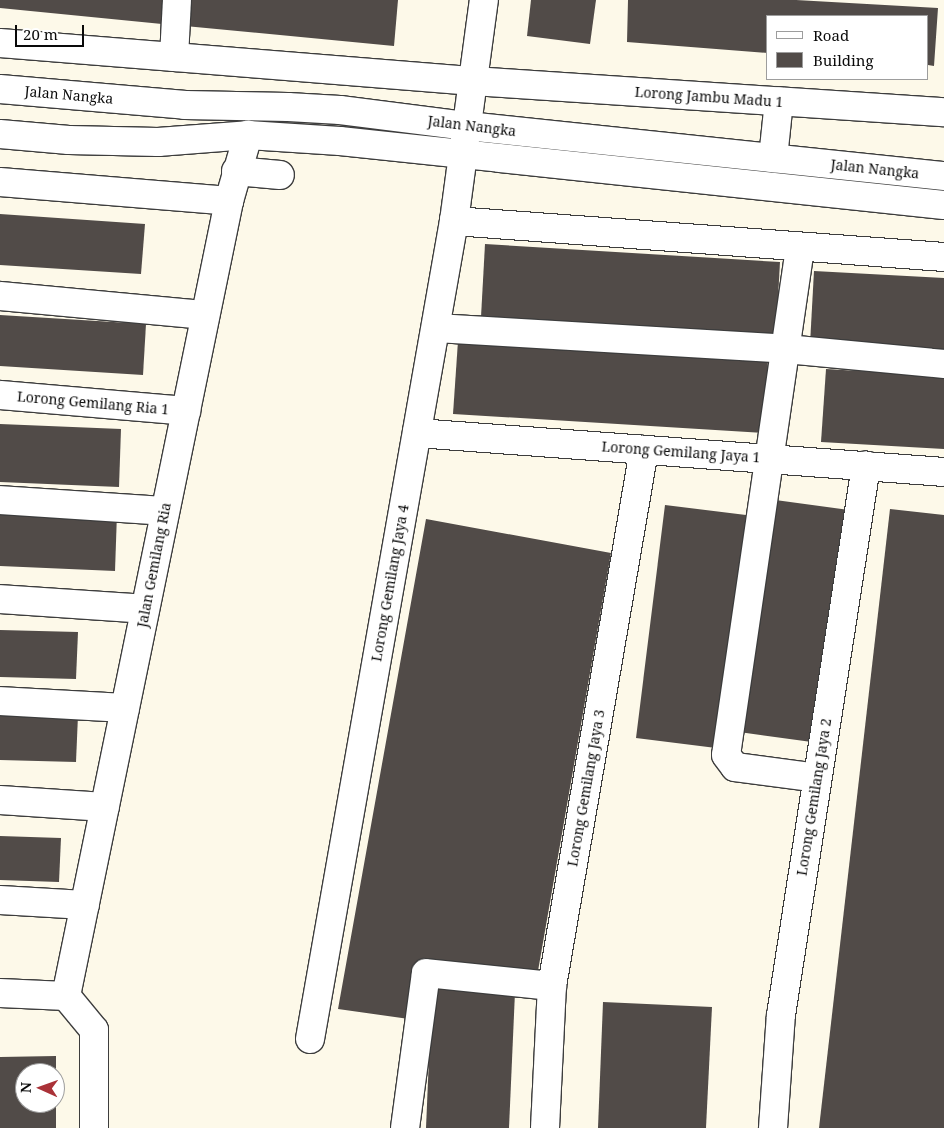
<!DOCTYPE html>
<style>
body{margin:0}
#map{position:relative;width:944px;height:1128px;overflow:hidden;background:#fdf9e9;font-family:"Noto Serif",serif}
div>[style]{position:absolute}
.building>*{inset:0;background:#514b48}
.roads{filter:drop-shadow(1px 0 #3d3d3d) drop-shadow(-1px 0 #3d3d3d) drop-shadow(0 1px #3d3d3d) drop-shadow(0 -1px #3d3d3d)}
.minor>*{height:28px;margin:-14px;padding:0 14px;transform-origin:14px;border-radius:14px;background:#fff}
span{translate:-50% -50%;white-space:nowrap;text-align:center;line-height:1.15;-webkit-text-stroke:5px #fff;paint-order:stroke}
.street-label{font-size:14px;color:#0a0a0a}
.legend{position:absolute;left:766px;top:15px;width:162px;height:65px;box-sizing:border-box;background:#fff;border:1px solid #9d9d9d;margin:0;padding:6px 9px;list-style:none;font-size:15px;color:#0a0a0a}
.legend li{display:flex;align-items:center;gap:10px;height:25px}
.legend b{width:25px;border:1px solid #9d9d9d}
.north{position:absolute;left:15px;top:1063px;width:50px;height:50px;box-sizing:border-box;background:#fff;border:1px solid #9d9d9d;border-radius:50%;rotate:272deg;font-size:14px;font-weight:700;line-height:20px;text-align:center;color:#0a0a0a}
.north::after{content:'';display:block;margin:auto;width:18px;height:22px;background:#aa3238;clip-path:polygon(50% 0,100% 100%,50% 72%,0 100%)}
.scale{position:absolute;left:15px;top:25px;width:69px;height:22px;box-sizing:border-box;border:2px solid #0a0a0a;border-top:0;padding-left:6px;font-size:15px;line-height:18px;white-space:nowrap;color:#0a0a0a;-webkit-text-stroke:4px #fff;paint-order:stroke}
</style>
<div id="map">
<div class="building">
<div style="clip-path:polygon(0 0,164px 0,162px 24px,0 8px)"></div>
<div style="clip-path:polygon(188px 0,398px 0,394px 46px,185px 26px)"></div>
<div style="clip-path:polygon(531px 0,596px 0,590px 44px,527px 36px)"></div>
<div style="clip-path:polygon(628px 0,796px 0,938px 8px,934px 66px,928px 65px,928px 16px,768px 16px,768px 53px,627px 42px)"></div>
<div style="clip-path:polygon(0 214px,145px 224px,141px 274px,0 265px)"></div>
<div style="clip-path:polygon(485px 244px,780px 262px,776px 335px,481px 317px)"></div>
<div style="clip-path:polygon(814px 271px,944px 278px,944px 352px,810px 344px)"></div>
<div style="clip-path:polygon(0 315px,146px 324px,143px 375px,0 366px)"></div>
<div style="clip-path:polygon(458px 341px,768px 359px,764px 433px,453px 414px)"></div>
<div style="clip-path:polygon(826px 369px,944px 376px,944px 449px,821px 442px)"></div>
<div style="clip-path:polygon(0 424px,121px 429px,119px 487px,0 482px)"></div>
<div style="clip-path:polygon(768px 499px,849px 510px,819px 743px,739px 732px)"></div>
<div style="clip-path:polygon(665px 505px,746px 515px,716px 748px,636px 738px)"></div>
<div style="clip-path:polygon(0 508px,117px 513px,115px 571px,0 566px)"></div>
<div style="clip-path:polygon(890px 509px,944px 515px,944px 1128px,819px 1128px)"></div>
<div style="clip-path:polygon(426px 519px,611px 553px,538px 971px,417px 961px,409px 1019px,338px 1009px)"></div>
<div style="clip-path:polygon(0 630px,78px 632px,76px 679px,0 677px)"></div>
<div style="clip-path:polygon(0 712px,78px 715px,76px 762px,0 760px)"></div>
<div style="clip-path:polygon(0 836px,61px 838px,59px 882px,0 880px)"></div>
<div style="clip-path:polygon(432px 987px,515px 992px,509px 1128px,426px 1128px)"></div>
<div style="clip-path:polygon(603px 1002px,712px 1007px,706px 1128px,598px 1128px)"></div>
<div style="clip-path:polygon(56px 1056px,56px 1073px,25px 1073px,25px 1103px,56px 1103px,56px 1128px,0 1128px,0 1057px)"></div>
</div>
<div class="roads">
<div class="minor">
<div style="left:0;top:43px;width:475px;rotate:4.6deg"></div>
<div style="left:473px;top:81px;width:472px;rotate:3.8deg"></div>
<div style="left:174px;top:57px;width:57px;rotate:-87deg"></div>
<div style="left:0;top:89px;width:186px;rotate:4.9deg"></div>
<div style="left:185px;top:105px;width:103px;rotate:1.1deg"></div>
<div style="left:288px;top:107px;width:52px;rotate:3.3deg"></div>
<div style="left:340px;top:110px;width:128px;rotate:7.2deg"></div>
<div style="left:467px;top:126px;width:480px;rotate:6deg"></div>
<div style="left:0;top:134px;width:69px;rotate:5deg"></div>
<div style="left:69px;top:140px;width:89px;rotate:1.3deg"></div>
<div style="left:158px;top:142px;width:90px;rotate:-4.4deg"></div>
<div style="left:248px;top:135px;width:92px;rotate:3.7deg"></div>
<div style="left:340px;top:141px;width:607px;rotate:6.05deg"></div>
<div style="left:773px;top:158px;width:57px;rotate:-84deg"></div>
<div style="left:236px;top:171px;width:44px;rotate:5.2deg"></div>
<div style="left:0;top:182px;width:230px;rotate:4.7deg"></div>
<div style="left:454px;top:221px;width:491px;rotate:4.2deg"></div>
<div style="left:800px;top:248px;width:512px;rotate:98.3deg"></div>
<div style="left:726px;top:755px;width:15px;rotate:53deg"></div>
<div style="left:735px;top:767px;width:83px;rotate:7.6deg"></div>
<div style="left:0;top:296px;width:206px;rotate:5.3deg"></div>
<div style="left:436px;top:328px;width:351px;rotate:3.4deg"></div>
<div style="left:786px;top:349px;width:159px;rotate:5.4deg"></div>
<div style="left:0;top:395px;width:187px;rotate:4.9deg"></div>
<div style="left:417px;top:433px;width:528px;rotate:4.23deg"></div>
<div style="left:0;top:500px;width:165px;rotate:3.8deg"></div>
<div style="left:0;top:599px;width:145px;rotate:3.9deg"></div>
<div style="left:0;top:701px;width:125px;rotate:3.2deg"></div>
<div style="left:0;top:800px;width:105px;rotate:3.8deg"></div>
<div style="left:0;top:900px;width:85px;rotate:3.4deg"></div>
<div style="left:0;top:993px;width:66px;rotate:2.6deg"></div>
<div style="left:66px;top:996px;width:812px;rotate:-78.41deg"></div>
<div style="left:229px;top:201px;width:69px;rotate:-73.9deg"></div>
<div style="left:66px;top:996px;width:44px;rotate:50.5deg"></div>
<div style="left:94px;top:1030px;width:98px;rotate:90deg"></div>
<div style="left:310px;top:1039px;width:831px;rotate:-80.02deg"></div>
<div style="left:454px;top:221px;width:223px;rotate:-82.3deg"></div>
<div style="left:405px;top:1128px;width:156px;rotate:-82.3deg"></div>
<div style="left:426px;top:973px;width:127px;rotate:5.9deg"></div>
<div style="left:545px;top:1128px;width:142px;rotate:-87.2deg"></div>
<div style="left:552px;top:986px;width:544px;rotate:-80.26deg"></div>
<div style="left:773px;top:1128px;width:113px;rotate:-86deg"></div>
<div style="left:781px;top:1015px;width:556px;rotate:-81.2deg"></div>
</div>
</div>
<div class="street-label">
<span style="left:69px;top:95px;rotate:5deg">Jalan Nangka</span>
<span style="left:709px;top:97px;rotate:4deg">Lorong Jambu Madu 1</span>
<span style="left:472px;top:126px;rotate:7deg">Jalan Nangka</span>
<span style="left:875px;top:169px;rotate:6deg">Jalan Nangka</span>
<span style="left:93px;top:403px;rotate:5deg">Lorong Gemilang Ria 1</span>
<span style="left:681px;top:452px;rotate:4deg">Lorong Gemilang Jaya 1</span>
<span style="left:154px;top:565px;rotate:-79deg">Jalan Gemilang Ria</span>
<span style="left:390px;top:583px;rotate:-80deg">Lorong Gemilang Jaya 4</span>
<span style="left:586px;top:788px;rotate:-80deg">Lorong Gemilang Jaya 3</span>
<span style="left:814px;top:797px;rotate:-81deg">Lorong Gemilang Jaya 2</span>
</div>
<ul class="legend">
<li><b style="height:6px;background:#fff"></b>Road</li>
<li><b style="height:14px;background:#514b48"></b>Building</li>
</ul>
<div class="north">N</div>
<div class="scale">20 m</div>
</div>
